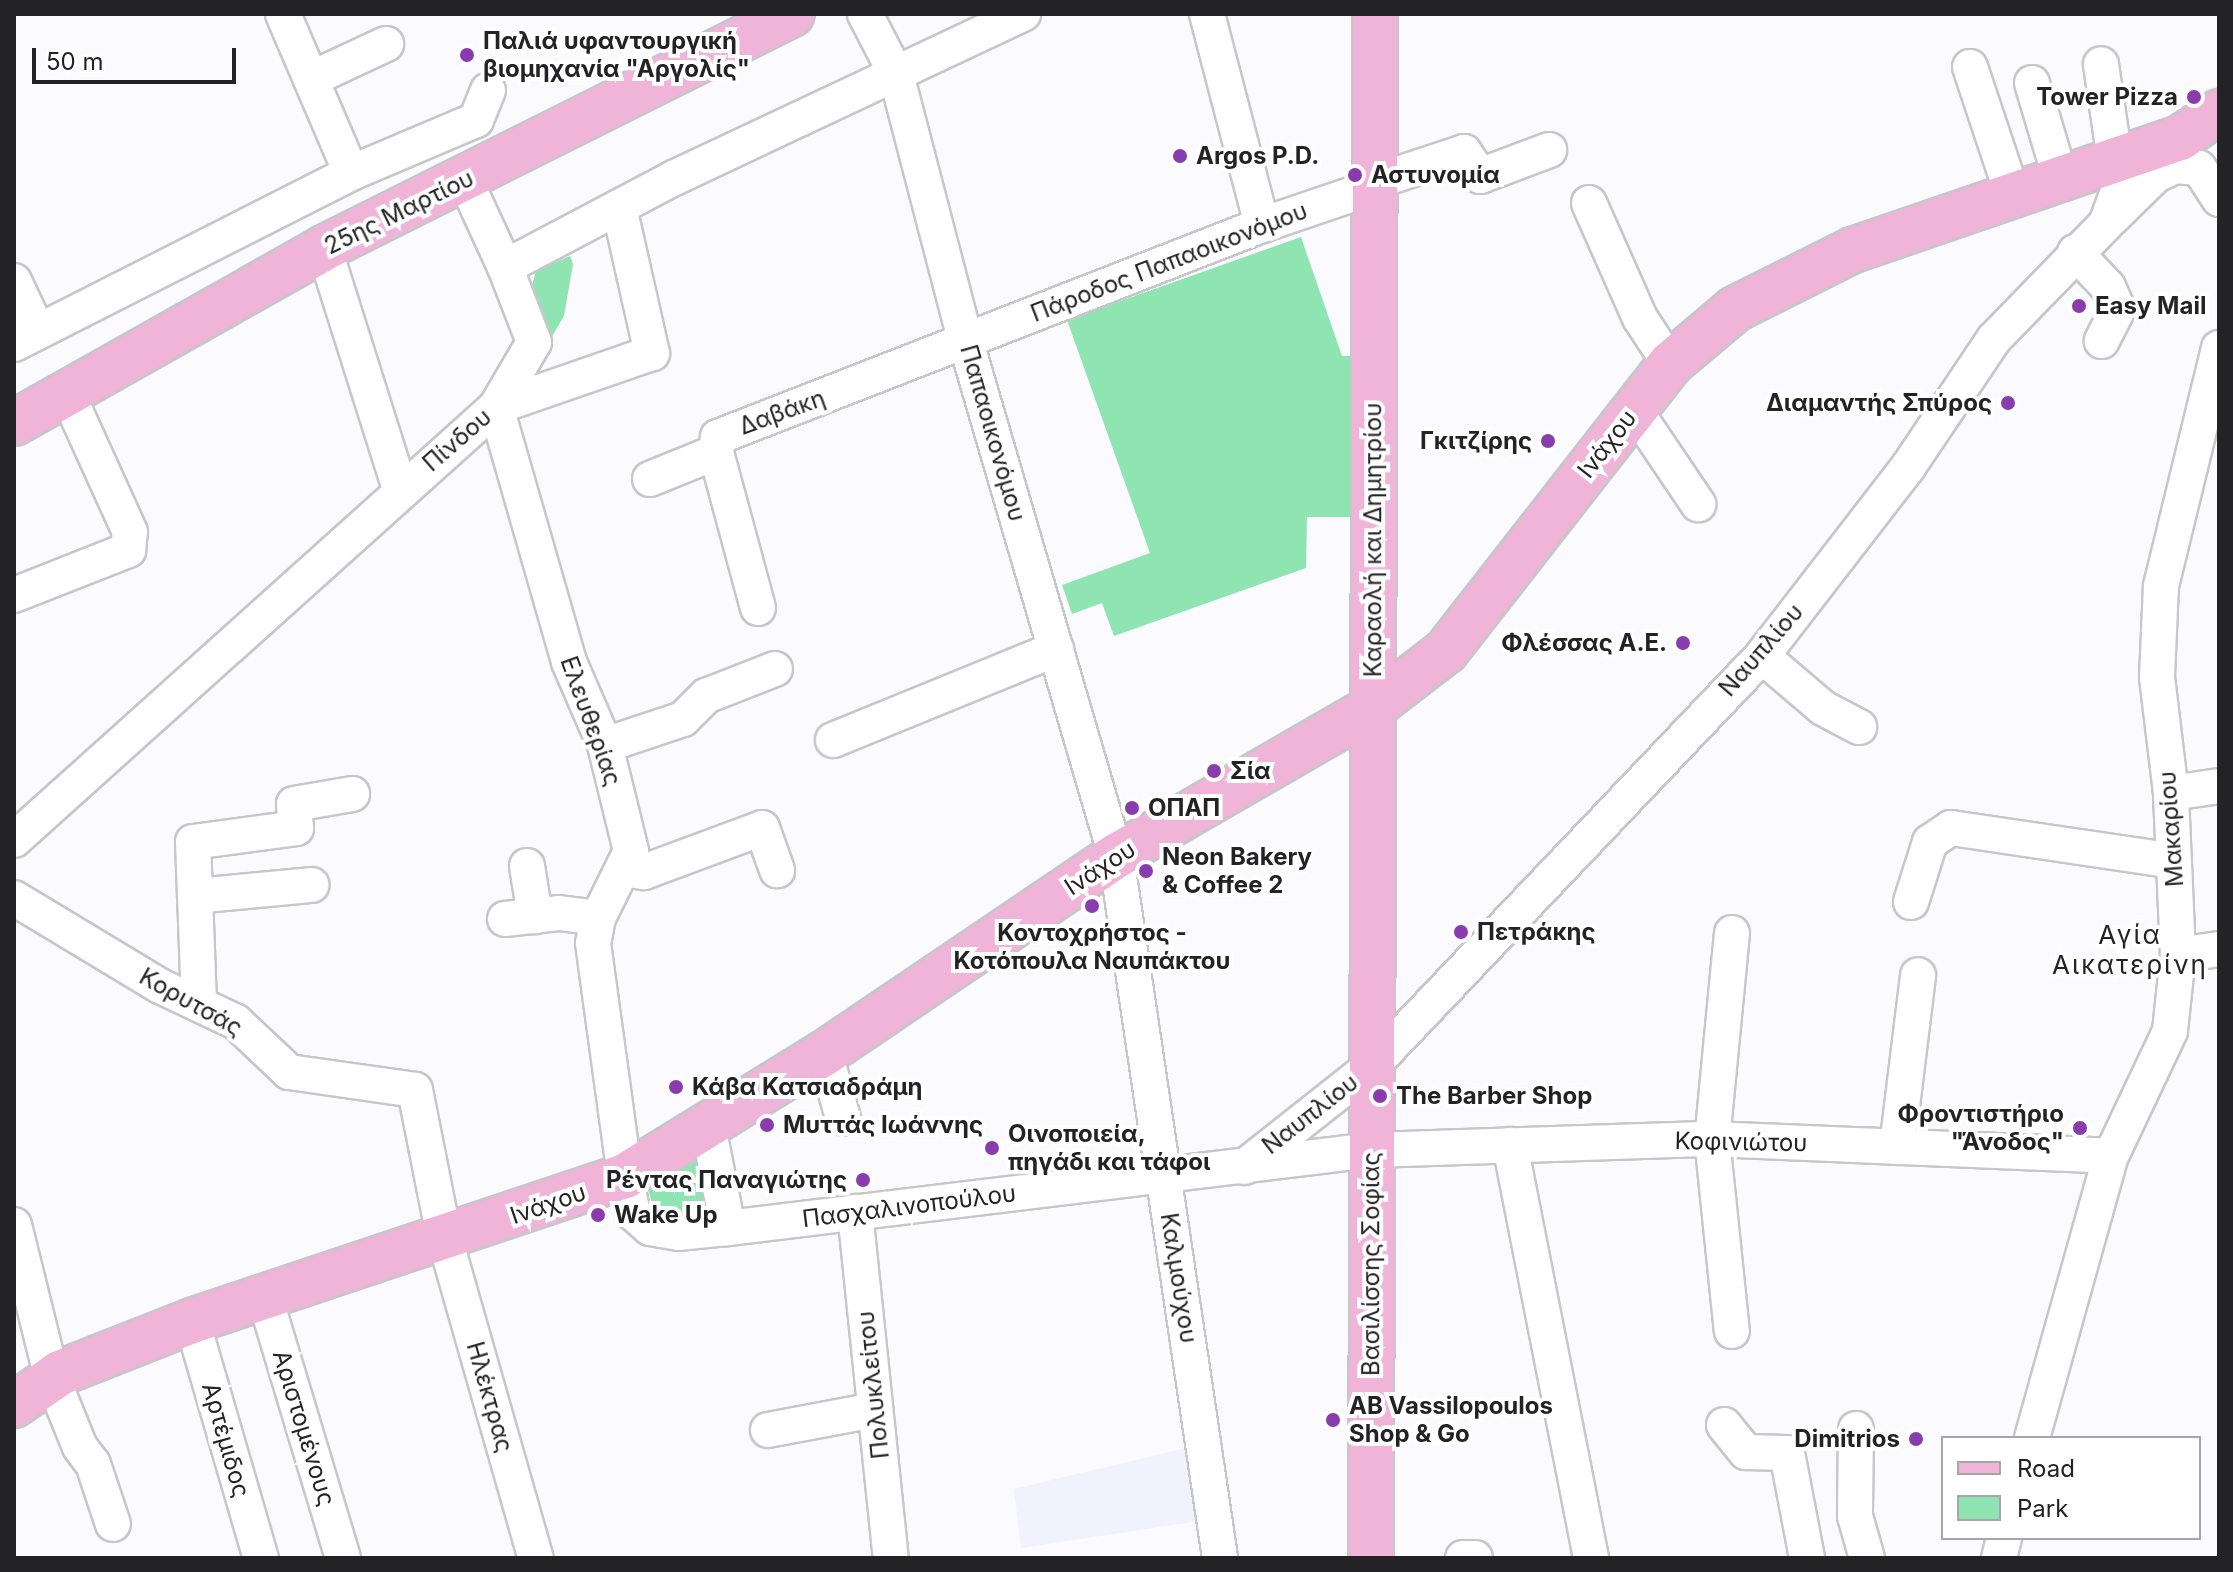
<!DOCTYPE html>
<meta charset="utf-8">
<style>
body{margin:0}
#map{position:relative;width:2233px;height:1572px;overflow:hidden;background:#fafaff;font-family:Inter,sans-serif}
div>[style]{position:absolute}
.built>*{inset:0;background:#f2f1fe}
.green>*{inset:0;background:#8fe5b2}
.roads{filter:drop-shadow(2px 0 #c6c6cb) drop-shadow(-2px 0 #c6c6cb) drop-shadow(0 2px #c6c6cb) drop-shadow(0 -2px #c6c6cb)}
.minor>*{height:34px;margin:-17px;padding:0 17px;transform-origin:17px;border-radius:17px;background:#fff}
.major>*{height:44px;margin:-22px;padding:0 22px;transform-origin:22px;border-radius:22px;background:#efb4d7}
.dots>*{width:22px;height:22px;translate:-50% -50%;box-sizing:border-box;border:4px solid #fff;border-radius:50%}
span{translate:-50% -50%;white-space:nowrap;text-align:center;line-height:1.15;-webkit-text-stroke:8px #fff;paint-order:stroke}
.poi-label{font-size:24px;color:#232325;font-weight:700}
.left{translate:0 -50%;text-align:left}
.right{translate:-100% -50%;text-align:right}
.street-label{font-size:24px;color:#232325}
.neighbourhood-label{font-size:26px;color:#232325;letter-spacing:2px}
.frame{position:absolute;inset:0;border:16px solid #232325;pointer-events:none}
.legend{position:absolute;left:1941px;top:1436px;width:260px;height:104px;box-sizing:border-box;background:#fff;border:2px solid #a7a7a8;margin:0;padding:10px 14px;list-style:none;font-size:24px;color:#232325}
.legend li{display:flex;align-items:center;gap:16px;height:40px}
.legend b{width:40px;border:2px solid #a7a7a8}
.scale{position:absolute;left:32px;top:48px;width:204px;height:36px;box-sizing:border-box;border:4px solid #232325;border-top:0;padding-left:10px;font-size:24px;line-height:28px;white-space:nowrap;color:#232325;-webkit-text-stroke:6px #fff;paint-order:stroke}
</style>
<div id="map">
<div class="built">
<div style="clip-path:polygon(1199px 1445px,1212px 1519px,1021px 1548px,1014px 1489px)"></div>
</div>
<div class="green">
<div style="clip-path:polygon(1301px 237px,1342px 356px,1361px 356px,1362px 517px,1307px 517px,1306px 568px,1114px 636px,1102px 603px,1072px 614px,1062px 585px,1150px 553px,1067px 320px)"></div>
<div style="clip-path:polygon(570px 256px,573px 264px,564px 316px,551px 338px,530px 292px,536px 271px)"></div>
<div style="clip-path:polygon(707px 1138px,721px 1220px,671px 1219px,653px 1206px,645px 1180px)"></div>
</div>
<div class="roads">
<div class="minor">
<div style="left:283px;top:14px;width:173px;rotate:66.8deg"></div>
<div style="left:865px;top:14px;width:68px;rotate:62.7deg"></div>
<div style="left:896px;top:74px;width:274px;rotate:75.4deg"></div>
<div style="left:965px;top:339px;width:539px;rotate:73.72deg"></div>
<div style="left:1116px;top:856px;width:710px;rotate:81.57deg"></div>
<div style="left:1207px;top:14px;width:218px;rotate:75.4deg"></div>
<div style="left:1970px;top:67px;width:133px;rotate:71.6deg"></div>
<div style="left:311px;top:79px;width:83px;rotate:-25deg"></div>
<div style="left:2032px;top:83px;width:98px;rotate:73.4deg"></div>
<div style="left:465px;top:180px;width:96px;rotate:65.3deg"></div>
<div style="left:1374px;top:182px;width:95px;rotate:-18.4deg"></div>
<div style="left:1464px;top:152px;width:29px;rotate:56deg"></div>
<div style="left:1480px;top:176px;width:74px;rotate:-20.6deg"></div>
<div style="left:1589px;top:203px;width:126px;rotate:66.1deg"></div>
<div style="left:1640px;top:318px;width:55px;rotate:56.9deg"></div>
<div style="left:619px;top:207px;width:150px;rotate:77.3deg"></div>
<div style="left:652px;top:353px;width:165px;rotate:160.9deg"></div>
<div style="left:496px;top:407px;width:265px;rotate:74deg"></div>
<div style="left:569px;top:662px;width:90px;rotate:66.6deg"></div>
<div style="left:605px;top:745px;width:109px;rotate:76.2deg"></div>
<div style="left:631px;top:851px;width:75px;rotate:116.2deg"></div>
<div style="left:598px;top:918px;width:25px;rotate:101deg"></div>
<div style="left:593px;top:943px;width:235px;rotate:82.2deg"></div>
<div style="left:625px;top:1176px;width:38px;rotate:78deg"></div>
<div style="left:633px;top:1213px;width:23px;rotate:41deg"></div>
<div style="left:650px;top:1228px;width:28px;rotate:10deg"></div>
<div style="left:678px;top:1233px;width:50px;rotate:-5.7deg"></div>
<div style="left:728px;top:1228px;width:649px;rotate:-6.91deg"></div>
<div style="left:1372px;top:1150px;width:340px;rotate:-1.9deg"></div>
<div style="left:1712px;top:1139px;width:399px;rotate:2.4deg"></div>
<div style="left:2112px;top:218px;width:62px;rotate:-44.3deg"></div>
<div style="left:2156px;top:175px;width:21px;rotate:-25deg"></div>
<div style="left:2175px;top:166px;width:24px;rotate:5deg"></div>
<div style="left:2199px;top:168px;width:37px;rotate:57deg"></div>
<div style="left:324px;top:248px;width:253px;rotate:72.5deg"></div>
<div style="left:2075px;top:252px;width:48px;rotate:46.7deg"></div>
<div style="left:2108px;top:287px;width:24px;rotate:66deg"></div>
<div style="left:2118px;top:309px;width:36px;rotate:117deg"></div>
<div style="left:14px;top:281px;width:54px;rotate:64.9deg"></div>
<div style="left:14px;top:344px;width:378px;rotate:-26.9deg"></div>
<div style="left:351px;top:173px;width:136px;rotate:-23deg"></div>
<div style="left:476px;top:120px;width:32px;rotate:-68deg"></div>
<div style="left:1634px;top:409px;width:115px;rotate:56deg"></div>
<div style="left:650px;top:479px;width:71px;rotate:-22.2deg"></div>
<div style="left:14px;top:595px;width:123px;rotate:-21.5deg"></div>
<div style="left:128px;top:550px;width:18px;rotate:-84deg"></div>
<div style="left:130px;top:532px;width:155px;rotate:-114.4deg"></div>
<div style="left:758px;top:608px;width:162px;rotate:-105.1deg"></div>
<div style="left:716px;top:452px;width:15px;rotate:-82deg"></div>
<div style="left:718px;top:437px;width:584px;rotate:-21.29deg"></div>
<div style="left:1262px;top:225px;width:118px;rotate:-18.7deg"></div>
<div style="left:1762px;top:656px;width:80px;rotate:40.4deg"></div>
<div style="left:1823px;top:708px;width:41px;rotate:27.8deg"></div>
<div style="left:833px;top:740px;width:241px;rotate:-22.2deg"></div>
<div style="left:605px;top:745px;width:82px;rotate:-18.4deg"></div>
<div style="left:683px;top:719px;width:33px;rotate:-45deg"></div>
<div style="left:706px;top:696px;width:74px;rotate:-21.4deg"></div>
<div style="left:2171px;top:793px;width:49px;rotate:-8.3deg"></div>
<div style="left:14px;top:840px;width:648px;rotate:-41.93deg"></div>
<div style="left:496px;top:407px;width:75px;rotate:-59.7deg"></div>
<div style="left:534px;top:342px;width:80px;rotate:-111.1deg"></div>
<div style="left:505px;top:267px;width:191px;rotate:-27.8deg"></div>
<div style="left:674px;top:178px;width:386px;rotate:-25.2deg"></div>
<div style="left:527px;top:866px;width:51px;rotate:80.9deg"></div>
<div style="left:624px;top:869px;width:20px;rotate:9deg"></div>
<div style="left:644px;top:872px;width:126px;rotate:-20.4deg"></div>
<div style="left:762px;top:828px;width:45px;rotate:70.3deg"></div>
<div style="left:195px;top:896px;width:117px;rotate:-5.4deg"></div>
<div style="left:14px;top:898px;width:170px;rotate:31.1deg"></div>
<div style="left:160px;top:986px;width:84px;rotate:25.3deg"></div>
<div style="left:236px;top:1022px;width:73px;rotate:43.3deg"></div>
<div style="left:289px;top:1072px;width:127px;rotate:8.1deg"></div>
<div style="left:415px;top:1090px;width:149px;rotate:78.8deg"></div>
<div style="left:444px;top:1236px;width:335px;rotate:74.1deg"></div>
<div style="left:1911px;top:902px;width:63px;rotate:-72.4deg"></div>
<div style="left:1930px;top:842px;width:25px;rotate:-34deg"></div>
<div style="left:1951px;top:828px;width:225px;rotate:8.4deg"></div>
<div style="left:505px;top:919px;width:54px;rotate:-6.3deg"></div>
<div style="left:559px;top:913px;width:39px;rotate:7deg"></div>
<div style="left:1732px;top:933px;width:207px;rotate:95.5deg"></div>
<div style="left:1712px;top:1139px;width:193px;rotate:84.1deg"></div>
<div style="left:2178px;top:955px;width:41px;rotate:-8.3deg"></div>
<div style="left:199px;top:1004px;width:162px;rotate:-92.1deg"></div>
<div style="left:193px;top:842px;width:104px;rotate:-7.7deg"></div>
<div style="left:296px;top:828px;width:24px;rotate:-95deg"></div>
<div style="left:294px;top:804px;width:59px;rotate:-9.8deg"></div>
<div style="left:825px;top:1053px;width:67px;rotate:74.5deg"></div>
<div style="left:708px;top:1126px;width:104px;rotate:78.9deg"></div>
<div style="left:1510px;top:1145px;width:421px;rotate:78.9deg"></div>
<div style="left:1897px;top:1147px;width:173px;rotate:-83deg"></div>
<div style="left:1244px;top:1167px;width:163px;rotate:-38.3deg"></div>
<div style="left:1372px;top:1066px;width:566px;rotate:-46.43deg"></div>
<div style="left:1762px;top:656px;width:239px;rotate:-52.3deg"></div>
<div style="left:1908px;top:467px;width:154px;rotate:-56.1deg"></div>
<div style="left:1994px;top:339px;width:161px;rotate:-45.8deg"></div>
<div style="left:2106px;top:224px;width:38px;rotate:-70deg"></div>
<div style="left:2119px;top:188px;width:125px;rotate:-98.3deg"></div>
<div style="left:855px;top:1212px;width:348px;rotate:84.1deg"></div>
<div style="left:14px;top:1225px;width:158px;rotate:76.1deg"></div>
<div style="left:52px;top:1378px;width:74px;rotate:67.9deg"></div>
<div style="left:80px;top:1447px;width:21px;rotate:53deg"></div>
<div style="left:93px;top:1464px;width:63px;rotate:71.6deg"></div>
<div style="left:265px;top:1298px;width:271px;rotate:73.3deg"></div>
<div style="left:192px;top:1321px;width:247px;rotate:73.8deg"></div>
<div style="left:1724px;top:1425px;width:35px;rotate:51deg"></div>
<div style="left:1746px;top:1452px;width:41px;rotate:1.4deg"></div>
<div style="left:1787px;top:1453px;width:107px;rotate:79.2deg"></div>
<div style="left:1856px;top:1429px;width:87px;rotate:90.7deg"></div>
<div style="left:1855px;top:1516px;width:44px;rotate:74.1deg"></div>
<div style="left:768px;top:1430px;width:109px;rotate:-10.6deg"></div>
<div style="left:2032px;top:1438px;width:293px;rotate:-74.4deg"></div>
<div style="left:2111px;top:1156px;width:138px;rotate:-64.7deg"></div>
<div style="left:2170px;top:1031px;width:76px;rotate:-84deg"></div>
<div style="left:2178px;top:955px;width:162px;rotate:-92.5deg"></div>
<div style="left:2171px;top:793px;width:117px;rotate:-96.9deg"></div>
<div style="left:2157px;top:677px;width:91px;rotate:-87.5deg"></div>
<div style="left:2161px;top:586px;width:245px;rotate:-76.3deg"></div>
<div style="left:1463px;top:1558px;width:12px"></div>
<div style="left:1999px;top:1558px;width:21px;rotate:-76deg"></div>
</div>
<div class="major">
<div style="left:14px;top:423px;width:356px;rotate:-29.4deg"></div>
<div style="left:324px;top:248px;width:523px;rotate:-26.57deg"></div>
<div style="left:14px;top:1405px;width:56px;rotate:-34.8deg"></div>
<div style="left:60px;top:1373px;width:142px;rotate:-21.5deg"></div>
<div style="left:192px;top:1321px;width:457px;rotate:-18.5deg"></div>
<div style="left:625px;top:1176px;width:235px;rotate:-31.6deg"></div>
<div style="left:825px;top:1053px;width:351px;rotate:-34.1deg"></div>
<div style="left:1116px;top:856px;width:296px;rotate:-30deg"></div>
<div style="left:1372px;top:708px;width:93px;rotate:-37.6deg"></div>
<div style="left:1446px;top:651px;width:364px;rotate:-52deg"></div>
<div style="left:1670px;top:364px;width:85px;rotate:-40.2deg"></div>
<div style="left:1735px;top:309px;width:132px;rotate:-26.6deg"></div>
<div style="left:1853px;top:250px;width:346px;rotate:-18.9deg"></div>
<div style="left:2180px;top:138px;width:47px;rotate:-33.7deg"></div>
<div style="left:1371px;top:1558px;width:1544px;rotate:-89.85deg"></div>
</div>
</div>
<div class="dots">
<div style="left:467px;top:55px;background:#883cad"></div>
<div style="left:2194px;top:97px;background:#883cad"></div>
<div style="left:1180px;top:156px;background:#883cad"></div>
<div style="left:1355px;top:175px;background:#883cad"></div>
<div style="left:2079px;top:306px;background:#883cad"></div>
<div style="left:2008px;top:403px;background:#883cad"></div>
<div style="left:1548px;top:441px;background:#883cad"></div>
<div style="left:1683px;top:643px;background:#883cad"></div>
<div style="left:1214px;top:771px;background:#883cad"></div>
<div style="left:1132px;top:808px;background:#883cad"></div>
<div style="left:1146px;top:871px;background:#883cad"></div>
<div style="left:1092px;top:906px;background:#883cad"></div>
<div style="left:1461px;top:932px;background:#883cad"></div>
<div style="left:676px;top:1087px;background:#883cad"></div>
<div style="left:1380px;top:1096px;background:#883cad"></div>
<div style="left:767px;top:1125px;background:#883cad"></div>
<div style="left:2080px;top:1128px;background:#883cad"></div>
<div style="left:992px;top:1148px;background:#883cad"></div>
<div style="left:863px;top:1180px;background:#883cad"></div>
<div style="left:598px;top:1215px;background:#883cad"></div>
<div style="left:1333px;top:1420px;background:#883cad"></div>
<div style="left:1916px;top:1439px;background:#883cad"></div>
</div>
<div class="poi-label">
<span class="left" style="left:483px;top:55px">Παλιά υφαντουργική<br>βιομηχανία "Αργολίς"</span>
<span class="right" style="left:2178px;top:97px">Tower Pizza</span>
<span class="left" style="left:1196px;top:156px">Argos P.D.</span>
<span class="left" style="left:1371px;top:175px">Αστυνομία</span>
<span class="left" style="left:2095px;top:306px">Easy Mail</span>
<span class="right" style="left:1992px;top:403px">Διαμαντής Σπύρος</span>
<span class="right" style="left:1532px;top:441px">Γκιτζίρης</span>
<span class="right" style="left:1667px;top:643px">Φλέσσας Α.Ε.</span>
<span class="left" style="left:1230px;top:771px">Σία</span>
<span class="left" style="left:1148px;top:808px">ΟΠΑΠ</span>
<span class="left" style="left:1162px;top:871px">Neon Bakery<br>&amp; Coffee 2</span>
<span class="left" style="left:1477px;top:932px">Πετράκης</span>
<span style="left:1092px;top:947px">Κοντοχρήστος -<br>Κοτόπουλα Ναυπάκτου</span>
<span class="left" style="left:692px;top:1087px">Κάβα Κατσιαδράμη</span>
<span class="left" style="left:1396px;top:1096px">The Barber Shop</span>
<span class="right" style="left:2064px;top:1128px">Φροντιστήριο<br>"Άνοδος"</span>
<span class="left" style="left:783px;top:1125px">Μυττάς Ιωάννης</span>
<span class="left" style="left:1008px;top:1148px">Οινοποιεία,<br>πηγάδι και τάφοι</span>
<span class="right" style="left:847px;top:1180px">Ρέντας Παναγιώτης</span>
<span class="left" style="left:614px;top:1215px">Wake Up</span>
<span class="left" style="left:1349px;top:1420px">AB Vassilopoulos<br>Shop &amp; Go</span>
<span class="right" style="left:1900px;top:1439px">Dimitrios</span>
</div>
<div class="street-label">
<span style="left:399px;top:212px;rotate:-26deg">25ης Μαρτίου</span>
<span style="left:1169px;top:262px;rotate:-21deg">Πάροδος Παπαοικονόμου</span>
<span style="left:782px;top:412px;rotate:-20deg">Δαβάκη</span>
<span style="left:993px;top:433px;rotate:74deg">Παπαοικονόμου</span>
<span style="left:457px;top:440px;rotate:-41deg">Πίνδου</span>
<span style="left:1607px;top:444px;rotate:-52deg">Ινάχου</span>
<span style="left:1373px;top:540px;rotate:-90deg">Καραολή και Δημητρίου</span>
<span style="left:1761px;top:650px;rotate:-49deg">Ναυπλίου</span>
<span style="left:591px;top:721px;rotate:70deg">Ελευθερίας</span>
<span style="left:2171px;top:829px;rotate:-94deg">Μακαρίου</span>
<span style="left:1100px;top:868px;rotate:-33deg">Ινάχου</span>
<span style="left:191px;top:1002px;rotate:29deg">Κορυτσάς</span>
<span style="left:1310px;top:1114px;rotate:-38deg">Ναυπλίου</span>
<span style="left:1741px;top:1142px;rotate:1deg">Κοφινιώτου</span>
<span style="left:548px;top:1204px;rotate:-19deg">Ινάχου</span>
<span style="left:909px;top:1206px;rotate:-7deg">Πασχαλινοπούλου</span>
<span style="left:1371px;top:1264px;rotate:-90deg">Βασιλίσσης Σοφίας</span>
<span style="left:1179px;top:1278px;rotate:81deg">Καλμούχου</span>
<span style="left:873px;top:1385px;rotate:-96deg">Πολυκλείτου</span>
<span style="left:490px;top:1397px;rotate:74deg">Ηλέκτρας</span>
<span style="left:304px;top:1428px;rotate:73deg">Αριστομένους</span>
<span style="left:226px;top:1440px;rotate:74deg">Αρτέμιδος</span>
</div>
<div class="neighbourhood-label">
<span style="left:2130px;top:950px">Αγία<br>Αικατερίνη</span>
</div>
<div class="frame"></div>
<ul class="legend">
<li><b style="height:10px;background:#efb4d7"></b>Road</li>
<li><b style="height:22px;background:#8fe5b2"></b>Park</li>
</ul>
<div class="scale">50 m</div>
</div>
